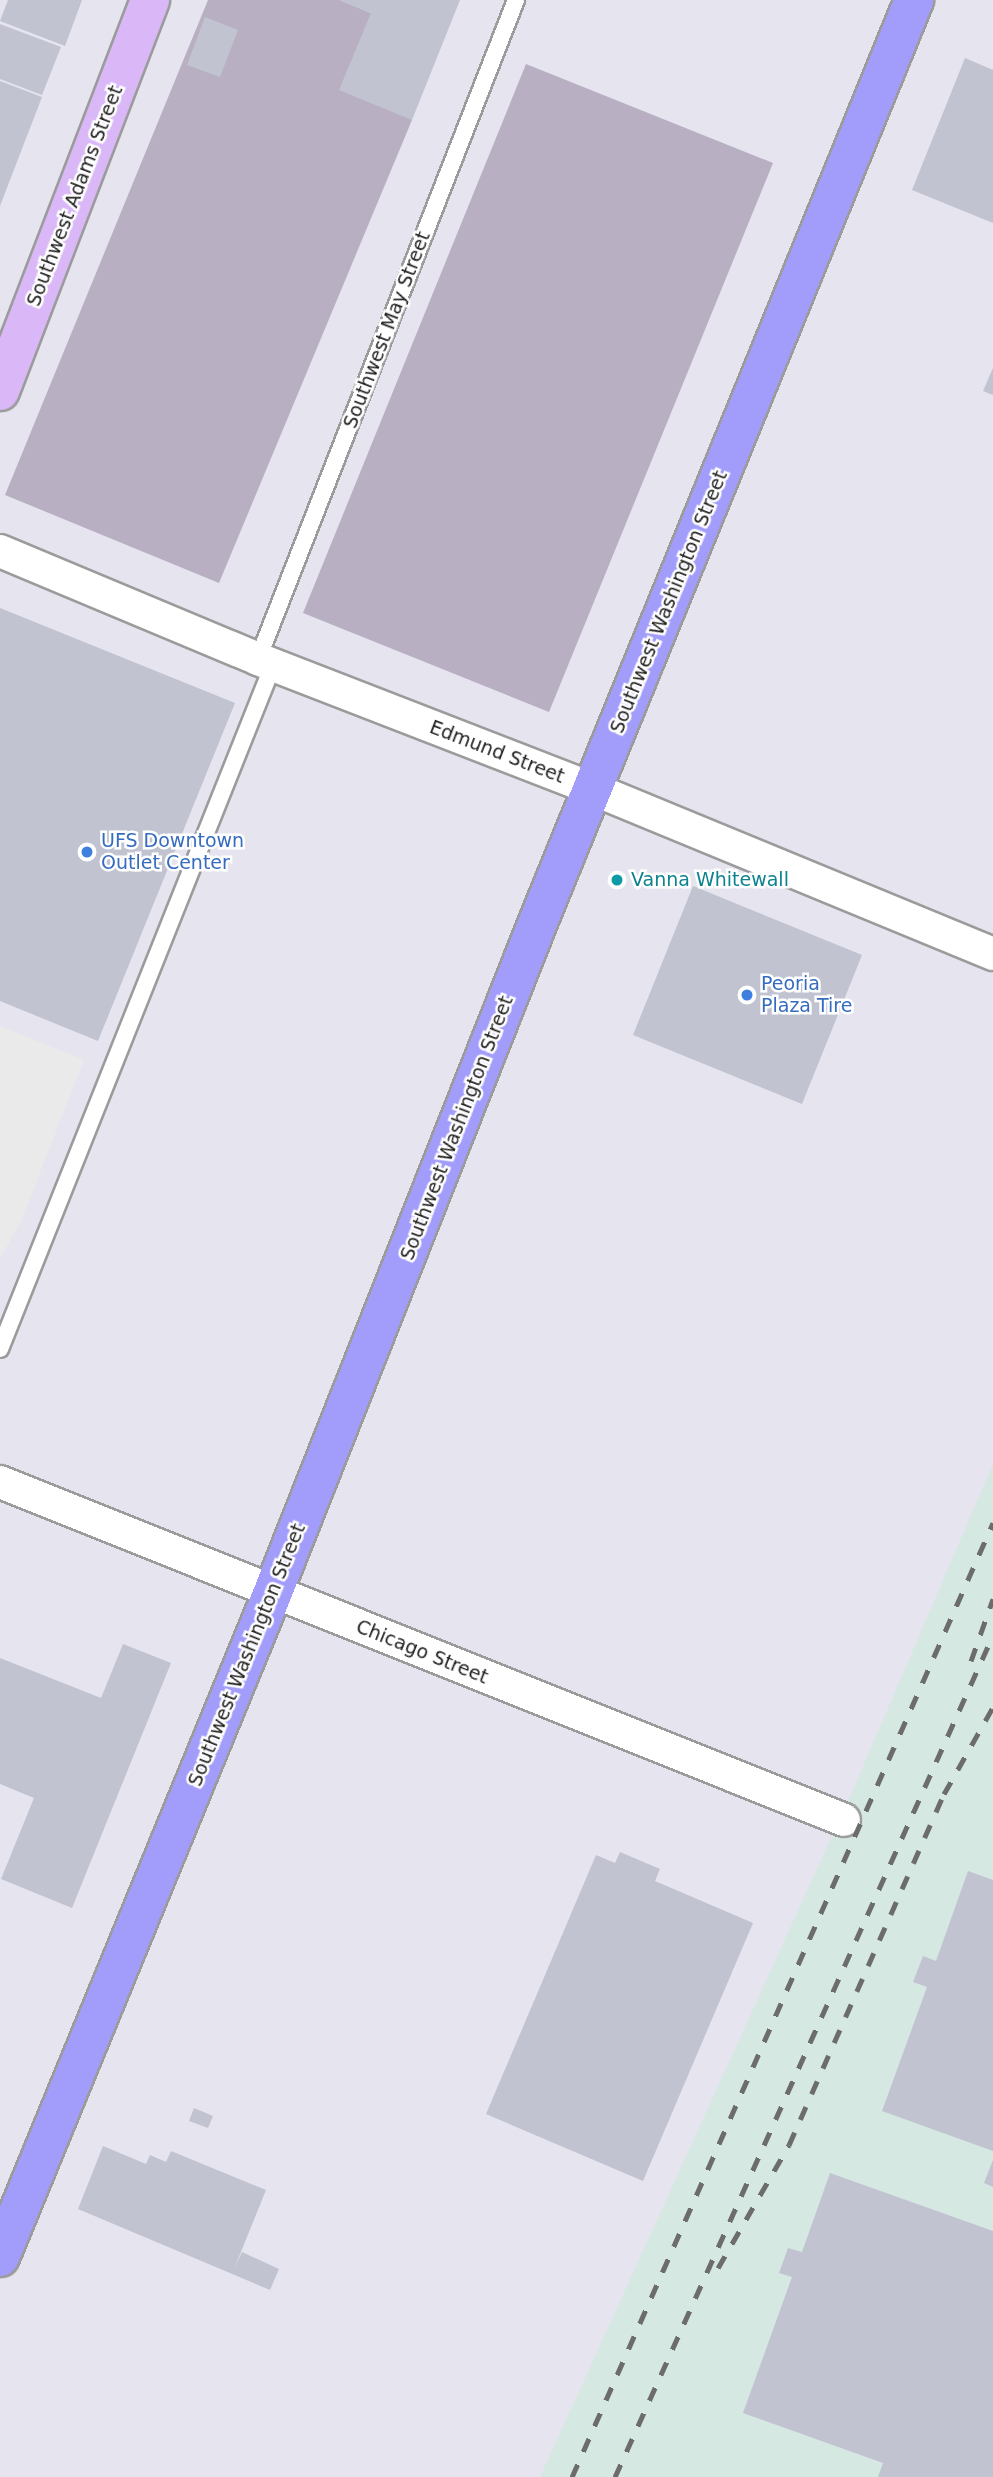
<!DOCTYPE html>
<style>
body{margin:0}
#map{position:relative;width:993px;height:2477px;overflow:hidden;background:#e5e4ef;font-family:"DejaVu Sans",sans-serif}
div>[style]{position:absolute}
.industrial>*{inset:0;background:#d6e8e2}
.construction>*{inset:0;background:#b9afc3}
.parking>*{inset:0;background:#eaeaea}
.building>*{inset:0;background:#c1c3d1}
.roads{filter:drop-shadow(2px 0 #9b9b9b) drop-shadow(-2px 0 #9b9b9b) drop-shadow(0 2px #9b9b9b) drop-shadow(0 -2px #9b9b9b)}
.service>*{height:16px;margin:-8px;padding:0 8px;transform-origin:8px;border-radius:8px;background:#fff}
.minor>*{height:32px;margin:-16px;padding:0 16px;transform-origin:16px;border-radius:16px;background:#fff}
.secondary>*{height:38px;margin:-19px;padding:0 19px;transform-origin:19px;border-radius:19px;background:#dab8f8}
.primary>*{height:38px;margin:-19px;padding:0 19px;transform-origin:19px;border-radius:19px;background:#a29dfa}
.rail>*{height:5px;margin-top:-2.5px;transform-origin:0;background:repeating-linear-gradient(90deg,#6c6c6c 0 14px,transparent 0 28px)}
.dots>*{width:19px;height:19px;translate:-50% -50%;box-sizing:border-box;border:4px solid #fff;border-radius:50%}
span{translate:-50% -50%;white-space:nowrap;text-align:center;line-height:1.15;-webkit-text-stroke:5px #fff;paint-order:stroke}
.street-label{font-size:19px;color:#1e1e1e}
.shop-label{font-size:19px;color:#366cbe}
.left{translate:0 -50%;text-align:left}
.culture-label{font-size:19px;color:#0d838f}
</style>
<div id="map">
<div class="industrial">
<div style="clip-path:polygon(993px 1464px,993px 2477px,540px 2477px,852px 1792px)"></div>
</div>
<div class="construction">
<div style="clip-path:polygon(208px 0,340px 0,371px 13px,412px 120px,219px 583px,5px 495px)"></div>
<div style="clip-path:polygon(526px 64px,773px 163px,549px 712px,303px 613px)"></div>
</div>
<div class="parking">
<div style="clip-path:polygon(0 1026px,84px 1060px,20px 1224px,0 1258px)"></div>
</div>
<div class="building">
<div style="clip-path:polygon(8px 0,82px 0,65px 46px,0 21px)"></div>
<div style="clip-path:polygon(340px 0,460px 0,412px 120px,339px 90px,371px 13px)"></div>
<div style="clip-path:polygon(205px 17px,238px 30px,220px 77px,187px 65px)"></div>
<div style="clip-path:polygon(0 24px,61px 47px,42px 95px,0 79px)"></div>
<div style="clip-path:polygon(965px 58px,993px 70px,993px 223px,912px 190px)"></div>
<div style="clip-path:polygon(0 81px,42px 97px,0 206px)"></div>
<div style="clip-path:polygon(993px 368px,993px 395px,983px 391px)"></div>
<div style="clip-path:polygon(0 608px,235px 703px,98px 1041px,0 1001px)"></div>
<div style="clip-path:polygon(693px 886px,862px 955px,802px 1104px,633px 1035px)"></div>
<div style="clip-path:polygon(123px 1644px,171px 1663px,72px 1908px,1px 1879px,34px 1798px,0 1784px,0 1658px,101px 1698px)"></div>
<div style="clip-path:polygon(620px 1852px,660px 1869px,655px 1881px,753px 1923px,643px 2181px,486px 2114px,596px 1855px,615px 1863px)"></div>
<div style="clip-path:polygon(968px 1871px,993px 1880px,993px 2151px,882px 2111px,927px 1987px,913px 1982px,923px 1956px,936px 1961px)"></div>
<div style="clip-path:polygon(194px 2108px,213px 2116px,208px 2128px,189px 2121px)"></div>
<div style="clip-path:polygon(103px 2146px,146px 2164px,150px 2155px,166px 2162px,171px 2151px,266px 2190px,234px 2269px,242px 2252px,279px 2269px,270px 2290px,78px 2209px)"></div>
<div style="clip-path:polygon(993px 2160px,993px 2187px,984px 2183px)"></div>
<div style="clip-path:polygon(830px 2173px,993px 2231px,993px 2477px,878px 2477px,883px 2463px,743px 2413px,792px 2277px,779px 2273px,788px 2248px,802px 2252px)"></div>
</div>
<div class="roads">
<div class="service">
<div style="left:258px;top:659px;width:708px;rotate:-68.62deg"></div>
<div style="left:0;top:1349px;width:736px;rotate:-68.24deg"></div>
</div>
<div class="minor">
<div style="left:0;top:551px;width:280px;rotate:22.7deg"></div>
<div style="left:258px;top:659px;width:359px;rotate:21.2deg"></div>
<div style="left:593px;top:789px;width:433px;rotate:22.4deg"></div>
<div style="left:0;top:1482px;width:909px;rotate:21.82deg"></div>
</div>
<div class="secondary">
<div style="left:0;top:391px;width:419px;rotate:-69deg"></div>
</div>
<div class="primary">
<div style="left:0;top:2257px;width:719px;rotate:-67.68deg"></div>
<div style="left:273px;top:1592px;width:721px;rotate:-68.42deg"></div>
<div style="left:538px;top:922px;width:996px;rotate:-67.81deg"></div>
</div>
</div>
<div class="rail">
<div style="left:971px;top:1661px;width:66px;rotate:-70.5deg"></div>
<div style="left:718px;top:2268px;width:142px;rotate:-60deg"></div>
<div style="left:789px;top:2145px;width:384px;rotate:-66.2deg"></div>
<div style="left:944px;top:1794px;width:100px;rotate:-60.6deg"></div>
<div style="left:572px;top:2477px;width:1043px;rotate:-66.19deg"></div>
<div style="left:615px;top:2477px;width:923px;rotate:-65.82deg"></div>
</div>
<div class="dots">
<div style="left:87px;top:852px;background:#3f7fe0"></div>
<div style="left:617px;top:880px;background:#0f9aa8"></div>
<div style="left:747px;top:995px;background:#3f7fe0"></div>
</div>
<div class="street-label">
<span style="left:75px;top:196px;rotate:-69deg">Southwest Adams Street</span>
<span style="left:387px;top:330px;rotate:-69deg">Southwest May Street</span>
<span style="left:669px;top:602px;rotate:-68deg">Southwest Washington Street</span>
<span style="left:497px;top:752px;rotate:21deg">Edmund Street</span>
<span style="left:457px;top:1128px;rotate:-69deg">Southwest Washington Street</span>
<span style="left:422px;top:1652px;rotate:22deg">Chicago Street</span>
<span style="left:247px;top:1655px;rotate:-68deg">Southwest Washington Street</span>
</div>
<div class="shop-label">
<span class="left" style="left:101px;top:852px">UFS Downtown<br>Outlet Center</span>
<span class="left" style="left:761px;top:995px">Peoria<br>Plaza Tire</span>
</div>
<div class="culture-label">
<span class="left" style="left:631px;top:880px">Vanna Whitewall</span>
</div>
</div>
